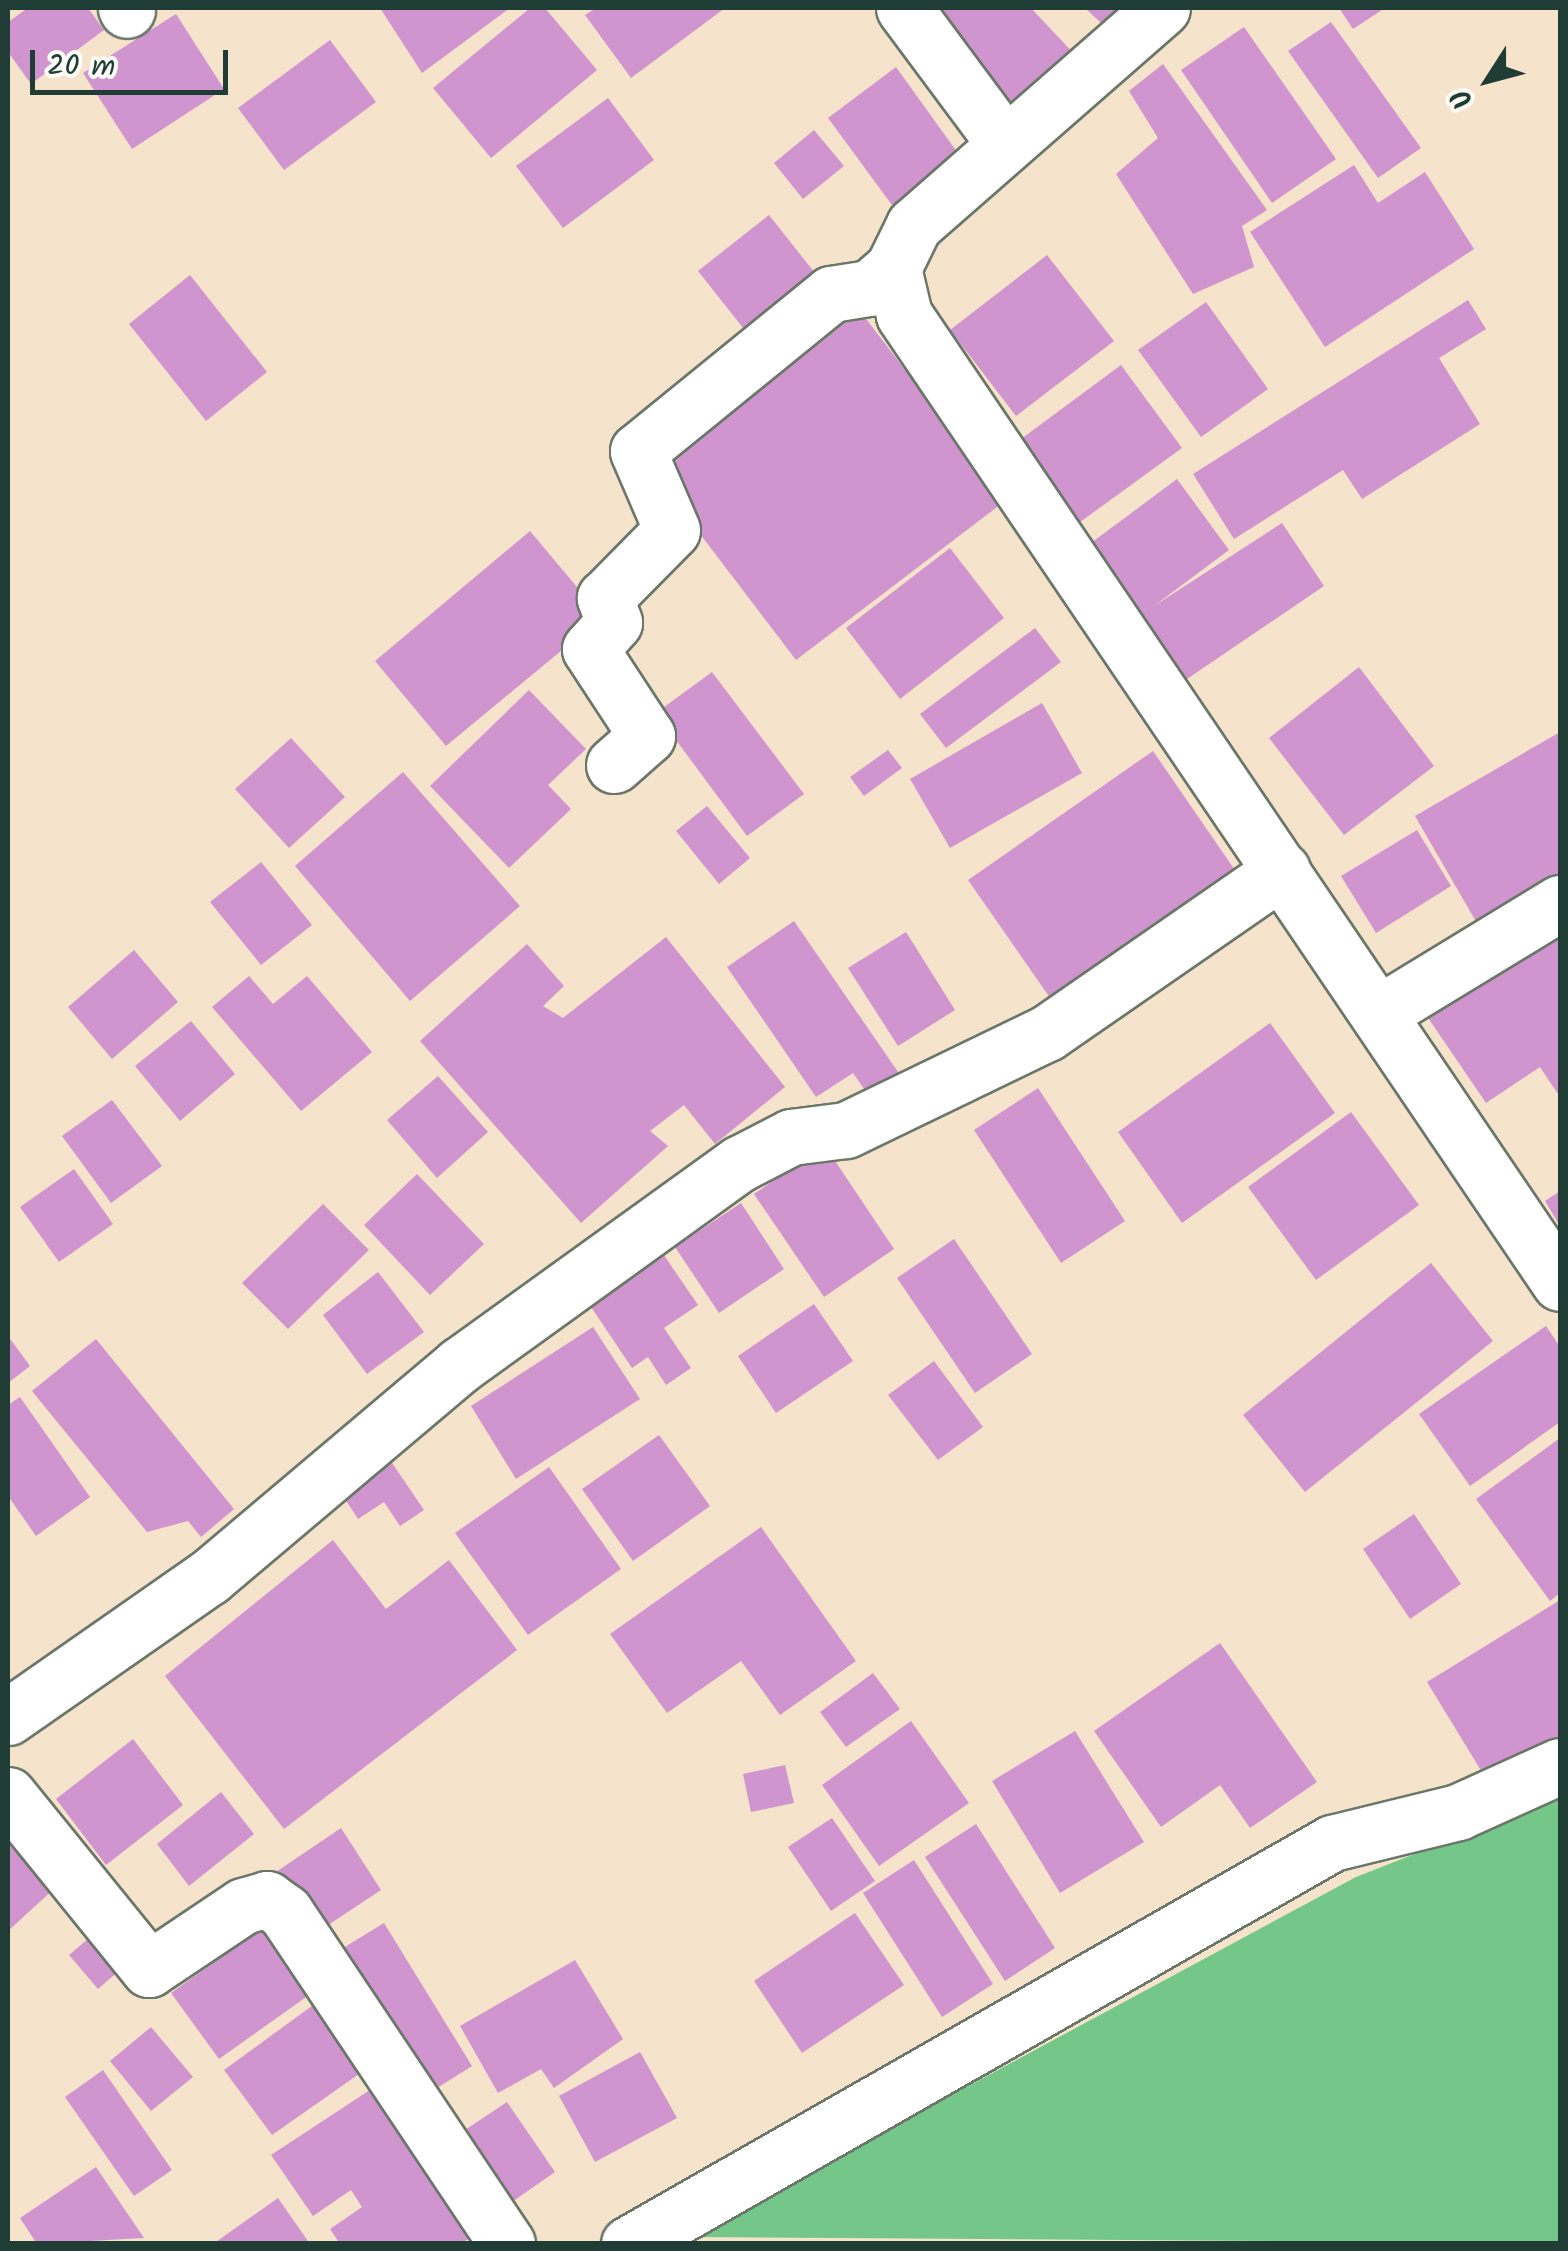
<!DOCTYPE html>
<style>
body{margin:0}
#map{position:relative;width:1568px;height:2251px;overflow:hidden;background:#f5e4cb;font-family:Kalam,sans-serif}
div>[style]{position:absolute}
.green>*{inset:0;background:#75c789}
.building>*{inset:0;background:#d094cf}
.roads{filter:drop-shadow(2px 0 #6a7769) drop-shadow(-2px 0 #6a7769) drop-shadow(0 2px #6a7769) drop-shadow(0 -2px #6a7769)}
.minor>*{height:55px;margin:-27.5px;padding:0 27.5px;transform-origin:27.5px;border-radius:27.5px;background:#fff}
span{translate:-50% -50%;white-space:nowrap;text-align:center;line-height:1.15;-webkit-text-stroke:8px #fdfcf7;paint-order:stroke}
.frame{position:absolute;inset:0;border:10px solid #1f3d34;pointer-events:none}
.north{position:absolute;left:1438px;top:30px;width:100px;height:100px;-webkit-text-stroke:8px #fdfcf7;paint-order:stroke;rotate:234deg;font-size:28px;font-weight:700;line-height:40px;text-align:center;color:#1f3d34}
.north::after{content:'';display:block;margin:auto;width:35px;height:45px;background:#1f3d34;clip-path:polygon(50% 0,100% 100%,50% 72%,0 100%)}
.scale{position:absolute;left:30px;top:50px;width:198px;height:45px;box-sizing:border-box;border:5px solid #1f3d34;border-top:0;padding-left:12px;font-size:30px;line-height:35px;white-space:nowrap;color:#1f3d34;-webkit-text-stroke:8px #fdfcf7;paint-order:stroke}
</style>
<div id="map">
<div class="green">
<div style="clip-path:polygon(1560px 1797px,1560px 2243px,688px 2237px,1356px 1877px)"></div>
</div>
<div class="building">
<div style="clip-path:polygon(28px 8px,88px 8px,104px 30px,31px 84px,8px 52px,8px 22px)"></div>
<div style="clip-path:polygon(380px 8px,510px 8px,422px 73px)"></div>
<div style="clip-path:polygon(530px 8px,545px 8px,597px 70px,491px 158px,433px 88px)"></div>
<div style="clip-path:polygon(596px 8px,725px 8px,631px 78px,585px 15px)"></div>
<div style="clip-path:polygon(931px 8px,1031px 8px,1077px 57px,1014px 116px)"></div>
<div style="clip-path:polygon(1085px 8px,1136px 8px,1112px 33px)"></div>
<div style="clip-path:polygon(1339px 8px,1385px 8px,1353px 29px)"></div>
<div style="clip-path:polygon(176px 14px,224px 89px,132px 149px,83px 73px)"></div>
<div style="clip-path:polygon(1331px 22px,1421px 148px,1378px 178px,1288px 51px)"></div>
<div style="clip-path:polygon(1244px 27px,1336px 159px,1272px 203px,1181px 70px)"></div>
<div style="clip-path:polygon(330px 40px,376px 102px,284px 170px,238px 108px)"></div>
<div style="clip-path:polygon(1163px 64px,1267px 210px,1242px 226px,1254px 267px,1193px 294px,1116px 174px,1158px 138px,1129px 91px)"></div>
<div style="clip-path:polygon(896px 67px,960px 156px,892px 205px,828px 118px)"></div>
<div style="clip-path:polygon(608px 98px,654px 160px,563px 228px,516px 166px)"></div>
<div style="clip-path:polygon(814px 130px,844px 166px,803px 199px,774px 163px)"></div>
<div style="clip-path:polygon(1354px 165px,1378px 203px,1425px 172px,1474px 249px,1325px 347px,1250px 232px)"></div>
<div style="clip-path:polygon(769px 215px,822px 282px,751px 338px,698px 271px)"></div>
<div style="clip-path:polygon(1047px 255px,1114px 341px,1016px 416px,950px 330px)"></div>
<div style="clip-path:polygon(190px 275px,267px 372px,206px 421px,129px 324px)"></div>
<div style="clip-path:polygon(1468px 300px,1486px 329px,1439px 358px,1480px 424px,1362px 499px,1343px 470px,1234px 539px,1193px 474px)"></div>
<div style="clip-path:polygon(1206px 302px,1268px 389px,1201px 437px,1138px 350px)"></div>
<div style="clip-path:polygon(854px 303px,1005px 501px,796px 660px,646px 463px)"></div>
<div style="clip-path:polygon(1121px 365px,1182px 448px,1076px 525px,1017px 442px)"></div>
<div style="clip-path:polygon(1177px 479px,1229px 550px,1154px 606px,1282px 523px,1324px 586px,1184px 681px,1091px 543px)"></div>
<div style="clip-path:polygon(530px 531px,602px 617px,446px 746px,375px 661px)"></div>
<div style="clip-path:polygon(950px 548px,1004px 618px,900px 699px,846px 628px)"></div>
<div style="clip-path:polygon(1035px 628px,1061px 662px,946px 748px,920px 714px)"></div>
<div style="clip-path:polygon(1359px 667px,1434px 766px,1344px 835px,1269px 738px)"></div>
<div style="clip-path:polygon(712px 672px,804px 794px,747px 836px,656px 713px)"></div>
<div style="clip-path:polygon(529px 690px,586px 749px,548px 785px,571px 809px,509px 868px,430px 786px)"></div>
<div style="clip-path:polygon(1042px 703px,1082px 773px,950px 848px,910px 779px)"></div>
<div style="clip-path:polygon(1560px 732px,1560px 877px,1478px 925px,1415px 816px)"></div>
<div style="clip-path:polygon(291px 738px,345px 797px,289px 848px,235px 789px)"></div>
<div style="clip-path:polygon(888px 750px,902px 768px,864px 796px,850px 777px)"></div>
<div style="clip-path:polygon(1153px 751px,1239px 876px,1055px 1005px,968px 880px)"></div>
<div style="clip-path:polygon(403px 772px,520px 906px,410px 1001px,295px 866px)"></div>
<div style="clip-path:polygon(707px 806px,750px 858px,719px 884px,676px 831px)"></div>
<div style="clip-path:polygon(1417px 830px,1451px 886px,1376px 933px,1341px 876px)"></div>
<div style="clip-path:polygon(261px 862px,312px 925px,261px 965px,210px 902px)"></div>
<div style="clip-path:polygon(1560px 917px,1560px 1097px,1540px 1067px,1486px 1103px,1422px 1009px)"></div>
<div style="clip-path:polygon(794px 921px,905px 1082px,874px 1103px,853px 1073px,816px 1097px,727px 967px)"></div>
<div style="clip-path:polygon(906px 932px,955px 1010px,898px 1046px,848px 968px)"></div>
<div style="clip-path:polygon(666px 937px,785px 1087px,715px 1144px,684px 1105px,650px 1131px,668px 1146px,581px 1223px,420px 1041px,527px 944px,564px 986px,543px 1006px,563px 1018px)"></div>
<div style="clip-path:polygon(134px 950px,178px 1002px,112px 1059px,68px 1007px)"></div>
<div style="clip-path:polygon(249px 976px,273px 1004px,307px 976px,372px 1052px,301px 1111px,212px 1007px)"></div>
<div style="clip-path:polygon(191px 1021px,235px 1074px,180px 1121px,135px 1066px)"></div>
<div style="clip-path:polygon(1270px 1023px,1335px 1113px,1182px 1223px,1118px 1132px)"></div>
<div style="clip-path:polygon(438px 1076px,488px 1132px,437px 1178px,387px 1120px)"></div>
<div style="clip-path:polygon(1038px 1088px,1125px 1221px,1061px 1263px,974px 1130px)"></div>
<div style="clip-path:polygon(112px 1100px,162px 1166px,111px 1203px,62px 1136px)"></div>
<div style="clip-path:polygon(1351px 1112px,1419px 1205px,1316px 1280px,1248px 1187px)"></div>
<div style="clip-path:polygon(825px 1146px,894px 1249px,824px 1297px,754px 1194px)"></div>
<div style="clip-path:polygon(74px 1169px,113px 1224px,59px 1262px,20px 1207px)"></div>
<div style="clip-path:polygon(417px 1174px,484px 1244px,430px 1295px,364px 1225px)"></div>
<div style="clip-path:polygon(1560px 1191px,1560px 1226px,1545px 1201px)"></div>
<div style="clip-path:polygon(741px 1203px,784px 1269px,719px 1313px,675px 1247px)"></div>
<div style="clip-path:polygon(323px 1204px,369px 1250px,288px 1329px,242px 1283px)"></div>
<div style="clip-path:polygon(954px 1239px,1032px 1354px,975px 1393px,897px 1278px)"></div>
<div style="clip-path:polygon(655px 1242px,698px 1305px,664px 1328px,691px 1368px,666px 1385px,648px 1357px,632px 1368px,581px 1292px)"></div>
<div style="clip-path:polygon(1431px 1263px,1493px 1341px,1305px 1492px,1243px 1415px)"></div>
<div style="clip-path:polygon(378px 1272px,424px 1332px,367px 1374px,323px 1315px)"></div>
<div style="clip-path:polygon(814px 1304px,853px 1361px,776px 1413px,738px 1356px)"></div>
<div style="clip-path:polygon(1546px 1326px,1560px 1347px,1560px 1422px,1470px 1486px,1419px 1414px)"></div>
<div style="clip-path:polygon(593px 1327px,640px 1399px,516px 1479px,471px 1406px)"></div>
<div style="clip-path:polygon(8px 1336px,30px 1366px,8px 1383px)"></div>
<div style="clip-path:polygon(96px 1339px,234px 1509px,201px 1537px,188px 1521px,147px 1532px,32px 1391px)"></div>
<div style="clip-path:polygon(934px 1361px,983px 1427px,938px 1460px,888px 1395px)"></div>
<div style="clip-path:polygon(20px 1397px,90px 1497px,36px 1536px,8px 1496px,8px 1405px)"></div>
<div style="clip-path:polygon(659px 1435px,710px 1506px,633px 1561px,582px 1489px)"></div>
<div style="clip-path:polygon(1560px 1438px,1560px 1593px,1550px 1601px,1476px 1499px)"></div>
<div style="clip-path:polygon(390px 1460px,424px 1510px,400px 1526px,384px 1502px,358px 1519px,341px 1493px)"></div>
<div style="clip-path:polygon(549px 1467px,621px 1569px,528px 1635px,455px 1533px)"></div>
<div style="clip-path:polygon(1414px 1514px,1461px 1584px,1410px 1619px,1363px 1549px)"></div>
<div style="clip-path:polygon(761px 1527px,856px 1661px,780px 1715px,741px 1661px,667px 1713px,610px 1634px)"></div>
<div style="clip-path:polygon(333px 1540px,386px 1609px,449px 1560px,517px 1650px,284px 1829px,165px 1676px)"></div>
<div style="clip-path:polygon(1560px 1600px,1560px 1737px,1488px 1782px,1427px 1682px)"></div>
<div style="clip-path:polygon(1220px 1643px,1317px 1782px,1250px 1828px,1220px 1785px,1161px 1827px,1094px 1731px)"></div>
<div style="clip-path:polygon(873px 1673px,900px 1709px,846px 1747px,820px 1712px)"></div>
<div style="clip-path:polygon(911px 1721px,969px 1803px,879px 1866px,822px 1785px)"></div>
<div style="clip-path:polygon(1075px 1731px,1144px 1842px,1060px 1893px,992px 1781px)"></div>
<div style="clip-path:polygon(133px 1739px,183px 1805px,106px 1865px,56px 1799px)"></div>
<div style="clip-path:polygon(785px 1765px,794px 1803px,751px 1812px,743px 1774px)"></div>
<div style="clip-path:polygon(221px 1792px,254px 1834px,189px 1886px,157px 1844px)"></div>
<div style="clip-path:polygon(832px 1818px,875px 1881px,831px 1911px,788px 1847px)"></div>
<div style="clip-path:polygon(976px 1824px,1055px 1948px,1005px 1981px,925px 1857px)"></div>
<div style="clip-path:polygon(341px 1828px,381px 1890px,313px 1935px,273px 1874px)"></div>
<div style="clip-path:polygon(13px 1837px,56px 1887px,8px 1931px,8px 1843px)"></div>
<div style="clip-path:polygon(914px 1860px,993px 1984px,942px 2017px,863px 1893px)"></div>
<div style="clip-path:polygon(855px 1913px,904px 1985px,802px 2053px,754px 1981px)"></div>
<div style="clip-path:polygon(384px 1923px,472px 2066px,418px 2100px,330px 1956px)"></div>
<div style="clip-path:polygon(267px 1924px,316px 1990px,219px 2059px,171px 1993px)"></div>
<div style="clip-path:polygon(102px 1927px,130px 1961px,98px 1989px,69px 1955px)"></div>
<div style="clip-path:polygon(575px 1960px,623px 2039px,554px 2088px,541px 2069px,498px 2093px,460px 2026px)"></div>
<div style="clip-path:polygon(320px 2000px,369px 2067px,272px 2135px,224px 2070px)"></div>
<div style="clip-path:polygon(151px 2027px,193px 2077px,151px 2111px,110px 2061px)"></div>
<div style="clip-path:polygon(640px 2052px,677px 2118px,595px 2162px,559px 2096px)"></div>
<div style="clip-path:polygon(103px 2070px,172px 2170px,134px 2196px,65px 2097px)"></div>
<div style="clip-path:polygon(376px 2086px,475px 2234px,461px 2244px,340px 2244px,330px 2229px,362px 2207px,351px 2190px,313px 2216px,271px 2155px)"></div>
<div style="clip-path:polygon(507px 2102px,555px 2172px,502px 2209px,453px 2138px)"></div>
<div style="clip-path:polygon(96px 2167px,144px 2238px,37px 2244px,20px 2218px)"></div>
<div style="clip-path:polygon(278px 2198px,310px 2244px,213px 2244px)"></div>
</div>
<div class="roads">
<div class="minor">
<div style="left:126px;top:8px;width:2px;rotate:63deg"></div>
<div style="left:904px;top:8px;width:169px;rotate:53.4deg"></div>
<div style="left:1162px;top:8px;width:330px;rotate:138.8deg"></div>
<div style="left:914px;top:225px;width:48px;rotate:116deg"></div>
<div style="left:893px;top:268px;width:48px;rotate:76.8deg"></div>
<div style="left:904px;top:315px;width:1169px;rotate:55.88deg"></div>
<div style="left:614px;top:765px;width:44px;rotate:-41.3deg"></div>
<div style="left:647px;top:736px;width:104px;rotate:-123.2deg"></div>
<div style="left:590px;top:649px;width:36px;rotate:-48deg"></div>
<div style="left:614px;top:622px;width:26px;rotate:-111deg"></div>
<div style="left:605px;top:598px;width:95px;rotate:-45.4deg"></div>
<div style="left:672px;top:530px;width:86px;rotate:-113.3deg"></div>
<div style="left:638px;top:451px;width:249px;rotate:-39.1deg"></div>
<div style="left:831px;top:294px;width:39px;rotate:-9deg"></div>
<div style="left:870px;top:288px;width:30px;rotate:-41deg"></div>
<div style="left:1379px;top:1013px;width:212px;rotate:-31.3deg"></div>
<div style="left:8px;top:1717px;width:245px;rotate:-34.9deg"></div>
<div style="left:209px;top:1577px;width:329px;rotate:-40.2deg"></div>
<div style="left:460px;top:1365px;width:344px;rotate:-35.8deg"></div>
<div style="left:739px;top:1164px;width:59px;rotate:-27.4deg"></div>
<div style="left:791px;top:1137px;width:55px;rotate:-7.3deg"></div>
<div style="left:846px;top:1130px;width:223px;rotate:-25.8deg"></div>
<div style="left:1047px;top:1033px;width:286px;rotate:-34.7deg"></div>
<div style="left:8px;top:1795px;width:224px;rotate:51deg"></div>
<div style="left:149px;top:1969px;width:113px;rotate:-33.8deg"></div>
<div style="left:243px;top:1906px;width:25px;rotate:-16deg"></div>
<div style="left:267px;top:1899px;width:22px;rotate:36deg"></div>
<div style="left:285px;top:1912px;width:399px;rotate:56.2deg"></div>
<div style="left:629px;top:2244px;width:809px;rotate:-29.7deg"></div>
<div style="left:1332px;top:1843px;width:130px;rotate:-13.8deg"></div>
<div style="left:1458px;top:1812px;width:112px;rotate:-24.3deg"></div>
</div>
</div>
<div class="frame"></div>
<div class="north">U</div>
<div class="scale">20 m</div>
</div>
